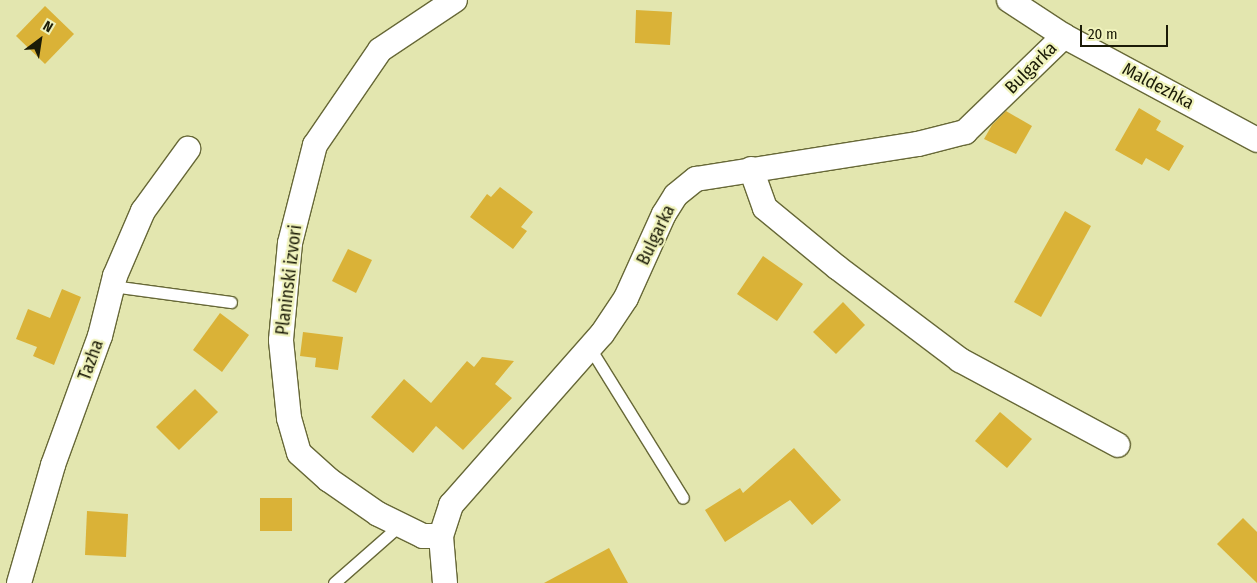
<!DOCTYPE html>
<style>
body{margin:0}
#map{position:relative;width:1257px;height:583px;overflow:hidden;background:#e3e6af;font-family:"Fira Sans Condensed",sans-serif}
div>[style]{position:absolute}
.building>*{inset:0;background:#dab237}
.roads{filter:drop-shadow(1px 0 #676837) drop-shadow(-1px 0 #676837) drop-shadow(0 1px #676837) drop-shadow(0 -1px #676837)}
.service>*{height:11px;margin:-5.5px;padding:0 5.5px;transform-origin:5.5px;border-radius:5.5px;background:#fff}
.minor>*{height:24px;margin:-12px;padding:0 12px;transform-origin:12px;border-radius:12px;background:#fff}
span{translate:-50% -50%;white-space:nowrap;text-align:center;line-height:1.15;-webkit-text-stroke:4.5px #f0f3bc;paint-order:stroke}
.street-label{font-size:18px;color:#1b1b07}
.north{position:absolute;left:15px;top:15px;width:50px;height:50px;-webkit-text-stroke:4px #f0f3bc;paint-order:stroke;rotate:31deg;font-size:14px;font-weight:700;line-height:20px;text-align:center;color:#1b1b07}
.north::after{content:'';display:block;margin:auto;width:18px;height:22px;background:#1b1b07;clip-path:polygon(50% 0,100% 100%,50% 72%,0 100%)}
.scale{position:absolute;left:1080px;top:25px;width:88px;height:22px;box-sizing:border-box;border:2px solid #1b1b07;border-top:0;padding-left:6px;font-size:15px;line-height:18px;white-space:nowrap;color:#1b1b07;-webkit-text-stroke:4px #f0f3bc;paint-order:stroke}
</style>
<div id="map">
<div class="building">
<div style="clip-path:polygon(45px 6px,74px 34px,45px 64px,16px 36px)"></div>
<div style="clip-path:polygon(636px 10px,672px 12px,670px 45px,635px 43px)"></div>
<div style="clip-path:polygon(1139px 108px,1161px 121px,1156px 130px,1184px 146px,1169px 171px,1146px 158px,1142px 165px,1115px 150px)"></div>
<div style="clip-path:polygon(1006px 111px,1032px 126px,1016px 154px,984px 139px,992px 125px)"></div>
<div style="clip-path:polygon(500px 187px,533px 212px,521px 227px,527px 231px,513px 249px,470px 217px,487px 194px,491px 197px)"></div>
<div style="clip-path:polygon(1065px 211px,1091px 226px,1041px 317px,1014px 302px)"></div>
<div style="clip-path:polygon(348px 249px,372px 260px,356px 293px,332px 281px)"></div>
<div style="clip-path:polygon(763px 256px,803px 284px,777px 321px,737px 294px)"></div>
<div style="clip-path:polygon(62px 289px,81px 297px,54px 365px,33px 356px,37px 347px,16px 339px,28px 309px,50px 318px)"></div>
<div style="clip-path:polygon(843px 302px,865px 325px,836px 354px,813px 332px)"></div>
<div style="clip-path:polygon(220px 313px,249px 335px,222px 372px,193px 350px)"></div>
<div style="clip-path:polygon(303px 332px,343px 337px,338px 370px,315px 367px,316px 358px,300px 356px)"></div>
<div style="clip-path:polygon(482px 357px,514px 361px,495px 384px,512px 398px,463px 450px,436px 426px,413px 453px,371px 417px,404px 379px,431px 403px,467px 361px,474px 367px)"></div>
<div style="clip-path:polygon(195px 389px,218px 412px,179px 450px,156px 427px)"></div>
<div style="clip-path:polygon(1000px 412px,1032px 439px,1007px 468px,975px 441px)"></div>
<div style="clip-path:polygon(794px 448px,841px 500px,812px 525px,790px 500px,725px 542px,705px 510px,740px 488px,743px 493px)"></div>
<div style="clip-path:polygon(260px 498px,292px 498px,292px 531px,260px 531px)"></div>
<div style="clip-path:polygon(87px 511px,128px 514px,126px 557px,85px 555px)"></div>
<div style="clip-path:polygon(1243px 518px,1257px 532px,1257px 583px,1217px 544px)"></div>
<div style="clip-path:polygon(609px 548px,628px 583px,544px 583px)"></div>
</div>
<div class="roads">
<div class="service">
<div style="left:112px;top:286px;width:120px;rotate:7.7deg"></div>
<div style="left:590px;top:348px;width:176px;rotate:58.2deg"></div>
<div style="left:334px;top:583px;width:88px;rotate:-41.3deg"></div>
</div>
<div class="minor">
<div style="left:1009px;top:0;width:66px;rotate:33.2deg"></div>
<div style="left:1064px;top:36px;width:219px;rotate:28.3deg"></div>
<div style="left:751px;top:169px;width:41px;rotate:70.3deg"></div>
<div style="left:765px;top:208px;width:94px;rotate:39.4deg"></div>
<div style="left:838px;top:268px;width:153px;rotate:37deg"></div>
<div style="left:960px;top:360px;width:179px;rotate:28.3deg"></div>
<div style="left:441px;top:536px;width:18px;rotate:180deg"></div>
<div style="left:423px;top:536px;width:50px;rotate:-153.9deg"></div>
<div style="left:378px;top:514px;width:60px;rotate:-145.2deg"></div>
<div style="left:329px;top:480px;width:40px;rotate:-138deg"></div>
<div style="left:299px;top:453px;width:36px;rotate:-106deg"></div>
<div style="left:289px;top:418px;width:78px;rotate:-95.9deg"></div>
<div style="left:281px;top:340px;width:97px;rotate:-84.7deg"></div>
<div style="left:290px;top:243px;width:101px;rotate:-75.7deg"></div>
<div style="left:315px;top:145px;width:115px;rotate:-55.6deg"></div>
<div style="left:380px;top:50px;width:90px;rotate:-33.7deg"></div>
<div style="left:19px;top:583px;width:123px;rotate:-73.9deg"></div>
<div style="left:53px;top:465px;width:137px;rotate:-70deg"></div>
<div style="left:100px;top:336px;width:62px;rotate:-76deg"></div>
<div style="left:115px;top:276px;width:71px;rotate:-66.7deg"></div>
<div style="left:143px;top:211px;width:77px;rotate:-54deg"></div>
<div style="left:445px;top:583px;width:47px;rotate:-94.9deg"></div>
<div style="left:441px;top:536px;width:33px;rotate:-72deg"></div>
<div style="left:451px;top:505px;width:228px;rotate:-48.6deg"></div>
<div style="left:602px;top:334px;width:43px;rotate:-56.3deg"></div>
<div style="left:626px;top:298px;width:92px;rotate:-65.7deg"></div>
<div style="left:664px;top:214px;width:22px;rotate:-58deg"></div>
<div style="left:676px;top:195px;width:26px;rotate:-39deg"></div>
<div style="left:696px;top:179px;width:225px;rotate:-9deg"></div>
<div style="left:918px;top:144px;width:49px;rotate:-14.3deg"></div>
<div style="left:965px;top:132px;width:138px;rotate:-44.1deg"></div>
</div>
</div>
<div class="street-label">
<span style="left:1031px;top:68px;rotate:-45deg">Bulgarka</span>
<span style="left:1158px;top:86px;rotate:28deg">Maldezhka</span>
<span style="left:656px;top:235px;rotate:-64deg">Bulgarka</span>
<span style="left:289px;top:280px;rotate:-83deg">Planinski izvori</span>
<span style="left:91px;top:360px;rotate:-70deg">Tazha</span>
</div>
<div class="north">N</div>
<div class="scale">20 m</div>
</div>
